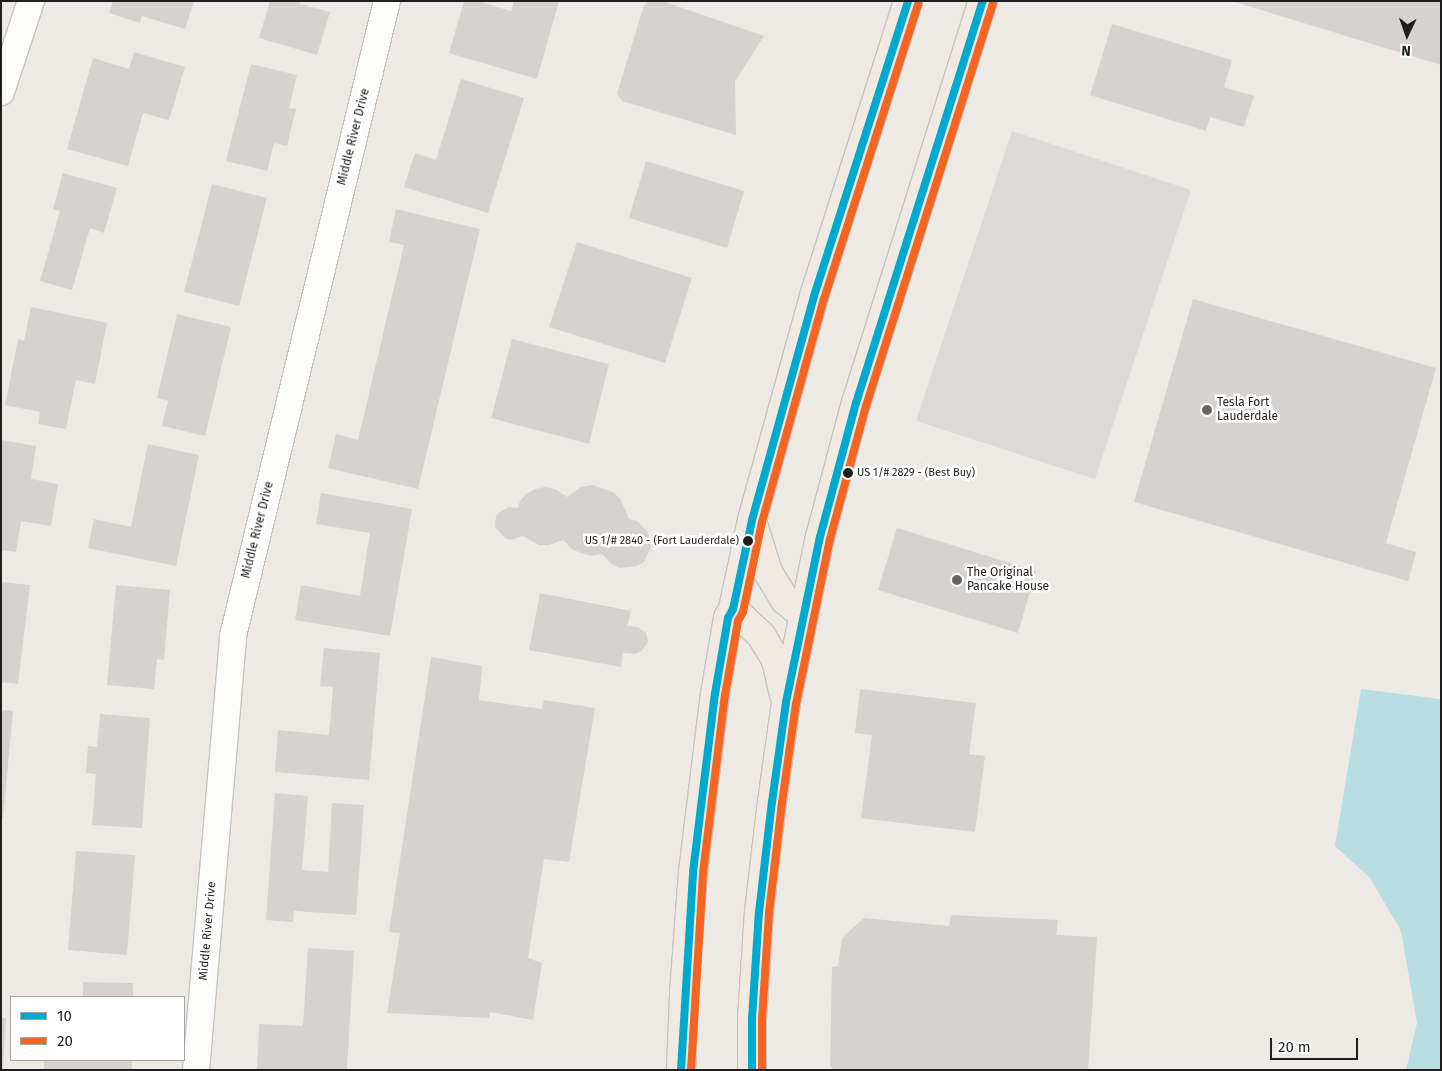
<!DOCTYPE html>
<style>
body{margin:0}
#map{position:relative;width:1442px;height:1071px;overflow:hidden;background:#edeae6;font-family:"Fira Sans",sans-serif}
div>[style]{position:absolute}
.religious>*{inset:0;background:#dbdad8}
.water>*{inset:0;background:#b8dde2}
.building>*{inset:0;background:#d5d2cf}
.roads{filter:drop-shadow(1px 0 #c5c4c2) drop-shadow(-1px 0 #c5c4c2) drop-shadow(0 1px #c5c4c2) drop-shadow(0 -1px #c5c4c2)}
.street>*{height:26px;margin:-13px;padding:0 13px;transform-origin:13px;border-radius:13px;background:#fcfcfb}
.primary>*{height:28px;margin:-14px;padding:0 14px;transform-origin:14px;border-radius:14px;background:#f1eae3}
.bus-1>*{height:8px;margin:-4px;padding:0 4px;transform-origin:4px;border-radius:4px;background:#00a9ce}
.bus-2>*{height:8px;margin:-4px;padding:0 4px;transform-origin:4px;border-radius:4px;background:#f26522}
.dots>*{width:14px;height:14px;translate:-50% -50%;box-sizing:border-box;border:2px solid #fff;border-radius:50%}
span{translate:-50% -50%;white-space:nowrap;text-align:center;line-height:1.15;-webkit-text-stroke:5px #fff;paint-order:stroke}
.bus-label{font-size:11px;color:#1e1e1e}
.left{translate:0 -50%;text-align:left}
.right{translate:-100% -50%;text-align:right}
.street-label{font-size:12px;color:#1e1e1e}
.poi-label{font-size:12px;color:#1e1e1e}
.frame{position:absolute;inset:0;border:2px solid #1e1e1e;pointer-events:none}
.legend{position:absolute;left:10px;top:996px;width:175px;height:65px;box-sizing:border-box;background:#fff;border:1px solid #a5a5a5;margin:0;padding:6px 9px;list-style:none;font-size:15px;color:#1e1e1e}
.legend li{display:flex;align-items:center;gap:10px;height:25px}
.legend b{width:25px;border:1px solid #a5a5a5}
.north{position:absolute;left:1382px;top:10px;width:50px;height:50px;-webkit-text-stroke:4px #fff;paint-order:stroke;rotate:183deg;font-size:14px;font-weight:700;line-height:20px;text-align:center;color:#1e1e1e}
.north::after{content:'';display:block;margin:auto;width:18px;height:22px;background:#1e1e1e;clip-path:polygon(50% 0,100% 100%,50% 72%,0 100%)}
.scale{position:absolute;left:1270px;top:1038px;width:88px;height:22px;box-sizing:border-box;border:2px solid #1e1e1e;border-top:0;padding-left:6px;font-size:15px;line-height:18px;white-space:nowrap;color:#1e1e1e;-webkit-text-stroke:4px #fff;paint-order:stroke}
</style>
<div id="map">
<div class="religious">
<div style="clip-path:polygon(1012px 131px,1191px 190px,1095px 479px,916px 421px)"></div>
</div>
<div class="water">
<div style="clip-path:polygon(1361px 689px,1440px 699px,1441px 694px,1441px 1070px,1406px 1070px,1417px 1023px,1401px 931px,1370px 878px,1335px 846px)"></div>
</div>
<div class="building">
<div style="clip-path:polygon(113px 1px,194px 1px,185px 29px,142px 16px,140px 23px,109px 13px)"></div>
<div style="clip-path:polygon(270px 1px,300px 1px,300px 4px,330px 12px,317px 55px,259px 38px)"></div>
<div style="clip-path:polygon(464px 1px,477px 1px,511px 11px,514px 1px,559px 1px,537px 79px,449px 53px)"></div>
<div style="clip-path:polygon(649px 1px,662px 1px,764px 36px,735px 81px,736px 135px,622px 101px,617px 94px,644px 5px)"></div>
<div style="clip-path:polygon(1235px 1px,1441px 1px,1441px 65px,1235px 2px)"></div>
<div style="clip-path:polygon(1112px 24px,1232px 60px,1224px 87px,1254px 96px,1244px 127px,1210px 117px,1206px 131px,1090px 95px)"></div>
<div style="clip-path:polygon(134px 52px,185px 67px,169px 120px,143px 113px,128px 166px,67px 149px,93px 58px,129px 69px)"></div>
<div style="clip-path:polygon(251px 64px,297px 75px,289px 108px,296px 109px,287px 146px,274px 143px,267px 171px,226px 161px)"></div>
<div style="clip-path:polygon(461px 79px,524px 98px,488px 213px,404px 187px,415px 153px,436px 160px)"></div>
<div style="clip-path:polygon(646px 161px,744px 191px,727px 248px,629px 218px)"></div>
<div style="clip-path:polygon(63px 173px,117px 188px,104px 233px,90px 228px,72px 290px,40px 281px,60px 211px,53px 209px)"></div>
<div style="clip-path:polygon(212px 184px,267px 198px,239px 306px,184px 292px)"></div>
<div style="clip-path:polygon(396px 209px,480px 229px,418px 489px,328px 468px,336px 434px,358px 440px,404px 245px,389px 242px)"></div>
<div style="clip-path:polygon(577px 242px,692px 278px,665px 363px,549px 327px)"></div>
<div style="clip-path:polygon(1193px 299px,1436px 368px,1386px 543px,1416px 552px,1408px 581px,1134px 502px)"></div>
<div style="clip-path:polygon(31px 307px,107px 323px,95px 384px,76px 380px,66px 429px,38px 424px,40px 412px,5px 405px,18px 339px,24px 341px)"></div>
<div style="clip-path:polygon(177px 314px,231px 327px,205px 436px,162px 426px,168px 401px,157px 398px)"></div>
<div style="clip-path:polygon(512px 339px,609px 364px,589px 444px,491px 418px)"></div>
<div style="clip-path:polygon(1px 440px,36px 446px,31px 479px,58px 484px,51px 526px,21px 521px,16px 552px,1px 550px)"></div>
<div style="clip-path:polygon(148px 444px,199px 455px,176px 566px,88px 548px,94px 519px,131px 527px)"></div>
<div style="clip-path:polygon(592px 485px,613px 492px,621px 500px,629px 519px,637px 521px,648px 532px,651px 547px,644px 562px,637px 566px,620px 568px,613px 565px,602px 554px,591px 556px,573px 550px,563px 540px,549px 545px,539px 545px,523px 536px,511px 540px,506px 539px,495px 527px,496px 516px,500px 512px,509px 507px,518px 508px,520px 501px,526px 494px,535px 489px,545px 487px,555px 489px,567px 497px,581px 487px)"></div>
<div style="clip-path:polygon(321px 493px,412px 509px,390px 636px,295px 620px,301px 585px,360px 596px,370px 533px,316px 524px)"></div>
<div style="clip-path:polygon(897px 528px,1036px 571px,1018px 633px,878px 590px)"></div>
<div style="clip-path:polygon(1px 582px,30px 585px,18px 684px,1px 682px)"></div>
<div style="clip-path:polygon(116px 585px,170px 590px,164px 660px,157px 659px,154px 689px,107px 685px)"></div>
<div style="clip-path:polygon(540px 593px,631px 611px,627px 626px,638px 627px,646px 633px,648px 642px,642px 651px,635px 654px,623px 653px,621px 667px,529px 650px)"></div>
<div style="clip-path:polygon(324px 648px,380px 653px,369px 780px,275px 772px,278px 730px,329px 735px,333px 687px,320px 686px)"></div>
<div style="clip-path:polygon(431px 657px,482px 666px,479px 700px,542px 709px,544px 700px,595px 708px,569px 862px,544px 859px,528px 958px,542px 963px,533px 1020px,490px 1012px,489px 1018px,387px 1013px,400px 933px,389px 932px)"></div>
<div style="clip-path:polygon(860px 689px,976px 703px,969px 754px,985px 756px,975px 832px,861px 818px,872px 735px,855px 733px)"></div>
<div style="clip-path:polygon(1px 710px,13px 711px,3px 818px,1px 818px)"></div>
<div style="clip-path:polygon(100px 714px,150px 718px,142px 828px,92px 825px,96px 774px,86px 773px,88px 746px,97px 747px)"></div>
<div style="clip-path:polygon(275px 793px,308px 796px,302px 870px,328px 872px,332px 803px,364px 805px,356px 915px,294px 911px,293px 922px,266px 920px)"></div>
<div style="clip-path:polygon(76px 851px,135px 855px,127px 955px,68px 950px)"></div>
<div style="clip-path:polygon(951px 915px,1058px 920px,1056px 935px,1097px 937px,1088px 1070px,834px 1070px,830px 1065px,832px 967px,838px 966px,842px 938px,864px 918px,949px 926px)"></div>
<div style="clip-path:polygon(308px 948px,354px 951px,347px 1070px,257px 1070px,259px 1024px,303px 1026px)"></div>
<div style="clip-path:polygon(83px 982px,133px 983px,133px 997px,83px 997px)"></div>
<div style="clip-path:polygon(1px 1018px,6px 1018px,3px 1070px,1px 1070px)"></div>
<div style="clip-path:polygon(44px 1060px,132px 1060px,132px 1070px,44px 1070px)"></div>
</div>
<div class="roads">
<div class="street">
<div style="left:1px;top:92px;width:96px;rotate:-71.8deg"></div>
<div style="left:196px;top:1070px;width:436px;rotate:-85.1deg"></div>
<div style="left:233px;top:636px;width:653px;rotate:-76.37deg"></div>
</div>
<div class="primary">
<div style="left:752px;top:521px;width:53px;rotate:72.6deg"></div>
<div style="left:768px;top:572px;width:33px;rotate:59deg"></div>
<div style="left:785px;top:600px;width:23px;rotate:40deg"></div>
<div style="left:733px;top:609px;width:38px;rotate:43deg"></div>
<div style="left:761px;top:635px;width:29px;rotate:59deg"></div>
<div style="left:776px;top:660px;width:35px;rotate:77deg"></div>
<div style="left:681px;top:1070px;width:76px;rotate:-87.7deg"></div>
<div style="left:684px;top:994px;width:122px;rotate:-85.8deg"></div>
<div style="left:693px;top:872px;width:179px;rotate:-83deg"></div>
<div style="left:715px;top:694px;width:77px;rotate:-80.3deg"></div>
<div style="left:728px;top:618px;width:10px;rotate:-61deg"></div>
<div style="left:733px;top:609px;width:91px;rotate:-77.9deg"></div>
<div style="left:752px;top:520px;width:232px;rotate:-74.5deg"></div>
<div style="left:814px;top:296px;width:310px;rotate:-72.3deg"></div>
<div style="left:752px;top:1070px;width:51px;rotate:-90deg"></div>
<div style="left:752px;top:1019px;width:107px;rotate:-86.3deg"></div>
<div style="left:759px;top:912px;width:111px;rotate:-83.3deg"></div>
<div style="left:772px;top:802px;width:101px;rotate:-82deg"></div>
<div style="left:786px;top:702px;width:168px;rotate:-78.4deg"></div>
<div style="left:820px;top:537px;width:139px;rotate:-75deg"></div>
<div style="left:856px;top:403px;width:422px;rotate:-72.5deg"></div>
</div>
</div>
<div class="bus-1">
<div style="left:681px;top:1070px;width:198px;rotate:-86.5deg"></div>
<div style="left:693px;top:872px;width:179px;rotate:-83deg"></div>
<div style="left:715px;top:694px;width:77px;rotate:-80.3deg"></div>
<div style="left:728px;top:618px;width:10px;rotate:-61deg"></div>
<div style="left:733px;top:609px;width:91px;rotate:-77.9deg"></div>
<div style="left:752px;top:520px;width:232px;rotate:-74.5deg"></div>
<div style="left:814px;top:296px;width:310px;rotate:-72.3deg"></div>
<div style="left:752px;top:1070px;width:51px;rotate:-90deg"></div>
<div style="left:752px;top:1019px;width:107px;rotate:-86.3deg"></div>
<div style="left:759px;top:912px;width:111px;rotate:-83.3deg"></div>
<div style="left:772px;top:802px;width:101px;rotate:-82deg"></div>
<div style="left:786px;top:702px;width:168px;rotate:-78.4deg"></div>
<div style="left:820px;top:537px;width:139px;rotate:-75deg"></div>
<div style="left:856px;top:403px;width:422px;rotate:-72.5deg"></div>
</div>
<div class="bus-2">
<div style="left:691px;top:1070px;width:197px;rotate:-86.5deg"></div>
<div style="left:703px;top:873px;width:179px;rotate:-83deg"></div>
<div style="left:725px;top:695px;width:75px;rotate:-80deg"></div>
<div style="left:738px;top:621px;width:10px;rotate:-61deg"></div>
<div style="left:743px;top:612px;width:92px;rotate:-78.1deg"></div>
<div style="left:762px;top:522px;width:231px;rotate:-74.5deg"></div>
<div style="left:824px;top:299px;width:310px;rotate:-72.3deg"></div>
<div style="left:762px;top:1070px;width:51px;rotate:-90deg"></div>
<div style="left:762px;top:1019px;width:106px;rotate:-86.2deg"></div>
<div style="left:769px;top:913px;width:111px;rotate:-83.3deg"></div>
<div style="left:782px;top:803px;width:100px;rotate:-82deg"></div>
<div style="left:796px;top:704px;width:168px;rotate:-78.4deg"></div>
<div style="left:830px;top:539px;width:138px;rotate:-74.9deg"></div>
<div style="left:866px;top:406px;width:422px;rotate:-72.5deg"></div>
</div>
<div class="dots">
<div style="left:1207px;top:410px;background:#666564"></div>
<div style="left:848px;top:473px;background:#1e1e1e"></div>
<div style="left:748px;top:541px;background:#1e1e1e"></div>
<div style="left:957px;top:580px;background:#666564"></div>
</div>
<div class="bus-label">
<span class="left" style="left:857px;top:473px">US 1/# 2829 - (Best Buy)</span>
<span class="right" style="left:739px;top:541px">US 1/# 2840 - (Fort Lauderdale)</span>
</div>
<div class="street-label">
<span style="left:354px;top:137px;rotate:-76deg">Middle River Drive</span>
<span style="left:258px;top:530px;rotate:-76deg">Middle River Drive</span>
<span style="left:208px;top:931px;rotate:-85deg">Middle River Drive</span>
</div>
<div class="poi-label">
<span class="left" style="left:1217px;top:410px">Tesla Fort<br>Lauderdale</span>
<span class="left" style="left:967px;top:580px">The Original<br>Pancake House</span>
</div>
<div class="frame"></div>
<ul class="legend">
<li><b style="height:6px;background:#00a9ce"></b>10</li>
<li><b style="height:6px;background:#f26522"></b>20</li>
</ul>
<div class="north">N</div>
<div class="scale">20 m</div>
</div>
